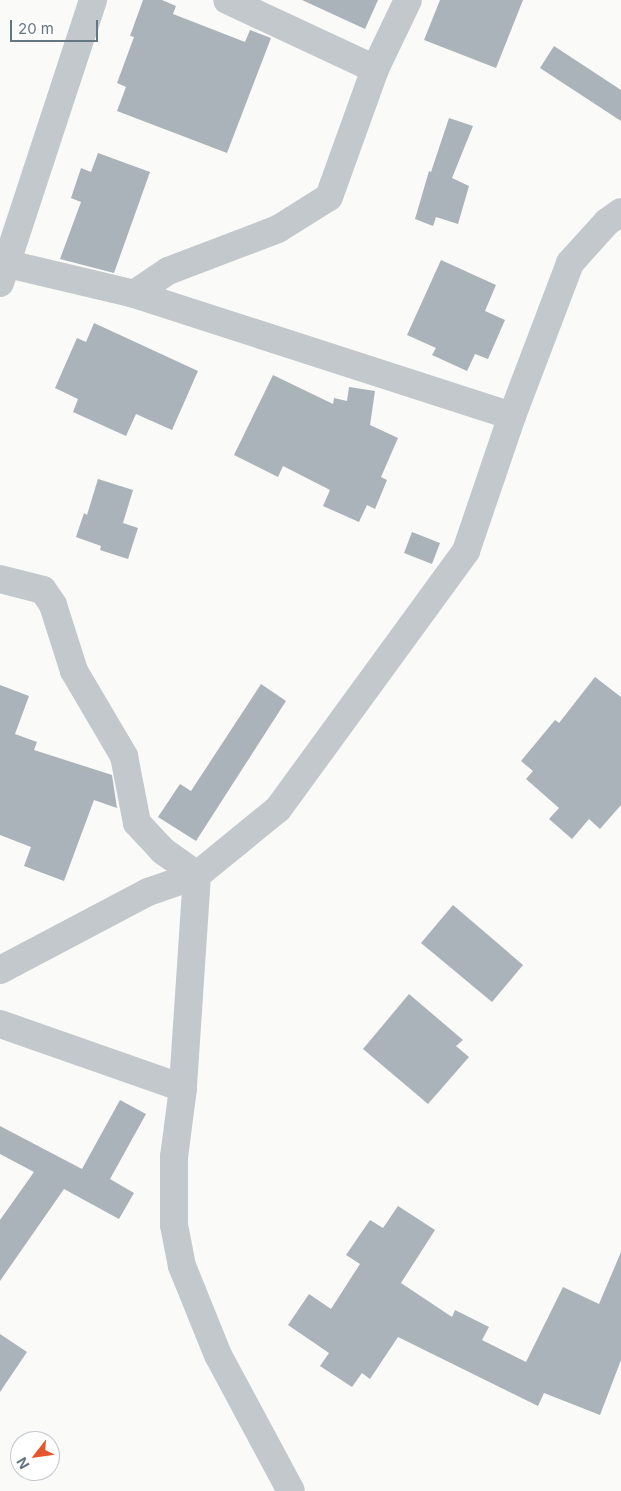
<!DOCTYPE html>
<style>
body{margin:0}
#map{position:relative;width:621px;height:1491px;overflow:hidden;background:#fafaf8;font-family:Inter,sans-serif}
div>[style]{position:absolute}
.building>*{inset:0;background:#aab3b9}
.street>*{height:28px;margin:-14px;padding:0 14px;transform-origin:14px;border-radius:14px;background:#c3c8cc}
span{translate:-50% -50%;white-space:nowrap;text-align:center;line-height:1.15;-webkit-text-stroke:5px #fff;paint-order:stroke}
.north{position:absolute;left:10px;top:1431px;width:50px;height:50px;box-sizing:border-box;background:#fff;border:1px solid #c1c8cd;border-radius:50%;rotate:240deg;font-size:14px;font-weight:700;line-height:20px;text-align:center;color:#657683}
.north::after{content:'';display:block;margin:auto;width:18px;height:22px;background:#e4572e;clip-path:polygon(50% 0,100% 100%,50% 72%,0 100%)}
.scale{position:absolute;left:10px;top:20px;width:88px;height:22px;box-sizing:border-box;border:2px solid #657683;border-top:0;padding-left:6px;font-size:15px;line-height:18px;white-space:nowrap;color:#657683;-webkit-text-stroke:4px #fff;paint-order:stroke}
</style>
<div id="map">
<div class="building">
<div style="clip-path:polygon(143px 0,162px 0,176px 6px,173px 14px,245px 42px,250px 30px,271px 38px,227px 153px,117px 111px,126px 87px,117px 83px,134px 37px,130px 36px)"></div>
<div style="clip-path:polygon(302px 0,378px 0,365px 29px)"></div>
<div style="clip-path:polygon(440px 0,523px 0,496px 68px,424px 40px)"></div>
<div style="clip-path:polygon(554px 46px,621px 90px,621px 121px,540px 68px)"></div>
<div style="clip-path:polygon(449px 118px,473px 126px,452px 178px,469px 186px,458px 224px,436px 217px,433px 226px,415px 219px,429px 171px,431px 172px)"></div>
<div style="clip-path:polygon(98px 153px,150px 172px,114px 273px,60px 259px,81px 202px,71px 198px,81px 168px,91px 172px)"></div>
<div style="clip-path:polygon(441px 260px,496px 285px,485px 311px,505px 320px,488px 359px,475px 354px,467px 371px,432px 355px,436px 348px,407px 335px)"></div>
<div style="clip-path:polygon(94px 323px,198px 371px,172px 430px,136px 414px,126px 436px,73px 412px,78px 399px,55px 388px,77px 338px,86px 342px)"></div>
<div style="clip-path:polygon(273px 375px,333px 404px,334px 398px,347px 401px,349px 387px,375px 391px,370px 425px,398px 438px,381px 477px,387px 480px,375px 509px,367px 505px,359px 522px,323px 506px,330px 490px,283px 466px,278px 477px,234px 455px)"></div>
<div style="clip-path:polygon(98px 479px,133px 490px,123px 523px,138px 528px,128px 559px,100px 550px,101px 546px,76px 537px,84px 513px,87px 515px)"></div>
<div style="clip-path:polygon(412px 532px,440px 543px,432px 564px,404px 553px)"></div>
<div style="clip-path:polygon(595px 677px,621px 697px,621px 805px,600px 829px,589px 819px,572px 839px,549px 819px,559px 808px,526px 779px,533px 771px,521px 761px,555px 720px,559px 723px)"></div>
<div style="clip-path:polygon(261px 684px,286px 701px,196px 841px,158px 817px,180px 784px,191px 791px)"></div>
<div style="clip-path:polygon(0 685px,29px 696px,15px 734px,37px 742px,34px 750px,112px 775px,117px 808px,94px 800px,64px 881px,24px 866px,31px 847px,0 835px)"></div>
<div style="clip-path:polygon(453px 905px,523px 965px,492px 1002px,421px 943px)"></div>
<div style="clip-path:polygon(409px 994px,463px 1040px,456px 1046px,469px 1057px,428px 1104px,363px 1049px)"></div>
<div style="clip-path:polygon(120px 1100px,146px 1114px,110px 1179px,134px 1193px,119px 1219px,64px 1189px,0 1281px,0 1220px,34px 1172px,0 1154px,0 1126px,82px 1169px)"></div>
<div style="clip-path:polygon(398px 1206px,435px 1230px,401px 1283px,452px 1317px,455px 1310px,489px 1327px,482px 1340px,526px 1362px,563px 1287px,599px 1304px,621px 1252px,621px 1360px,600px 1415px,544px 1393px,538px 1406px,398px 1337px,370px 1379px,362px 1373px,352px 1387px,320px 1366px,329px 1353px,288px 1325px,309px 1294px,331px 1309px,360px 1264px,346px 1255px,370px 1220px,383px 1228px)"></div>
<div style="clip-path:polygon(0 1334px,27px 1352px,0 1392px)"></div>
</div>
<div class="street">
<div style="left:375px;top:69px;width:76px;rotate:-64.4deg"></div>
<div style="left:0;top:262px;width:138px;rotate:13.4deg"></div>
<div style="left:134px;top:294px;width:397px;rotate:17.9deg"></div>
<div style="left:0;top:283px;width:298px;rotate:-71.8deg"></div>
<div style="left:134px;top:294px;width:41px;rotate:-34.1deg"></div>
<div style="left:168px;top:271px;width:118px;rotate:-20.9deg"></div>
<div style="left:278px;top:229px;width:60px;rotate:-32.1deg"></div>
<div style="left:329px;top:197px;width:136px;rotate:-70.2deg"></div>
<div style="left:375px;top:69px;width:163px;rotate:-155deg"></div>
<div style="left:0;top:579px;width:44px;rotate:14.3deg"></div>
<div style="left:43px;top:590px;width:18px;rotate:56deg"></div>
<div style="left:53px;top:605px;width:69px;rotate:72.3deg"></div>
<div style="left:74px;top:671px;width:99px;rotate:59.5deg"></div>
<div style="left:124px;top:756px;width:68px;rotate:79deg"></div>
<div style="left:137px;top:823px;width:38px;rotate:47deg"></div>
<div style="left:163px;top:851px;width:42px;rotate:35.2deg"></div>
<div style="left:197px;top:875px;width:213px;rotate:93.8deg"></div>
<div style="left:183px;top:1088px;width:70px;rotate:97.4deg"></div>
<div style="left:174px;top:1157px;width:68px;rotate:90deg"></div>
<div style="left:174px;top:1225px;width:42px;rotate:79deg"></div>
<div style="left:182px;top:1266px;width:96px;rotate:68deg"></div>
<div style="left:218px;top:1355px;width:154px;rotate:61.8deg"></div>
<div style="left:0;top:970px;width:167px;rotate:-27.8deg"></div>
<div style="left:148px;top:892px;width:52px;rotate:-19.1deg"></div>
<div style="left:197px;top:875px;width:104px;rotate:-39.2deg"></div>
<div style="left:278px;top:809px;width:319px;rotate:-53.9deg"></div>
<div style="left:466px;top:551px;width:143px;rotate:-71.2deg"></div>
<div style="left:512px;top:416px;width:164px;rotate:-69.2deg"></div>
<div style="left:570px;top:263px;width:55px;rotate:-47.9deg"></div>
<div style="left:607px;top:222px;width:17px;rotate:-36deg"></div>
<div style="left:0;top:1024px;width:194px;rotate:19.3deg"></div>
</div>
<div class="north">N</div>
<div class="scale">20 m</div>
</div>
